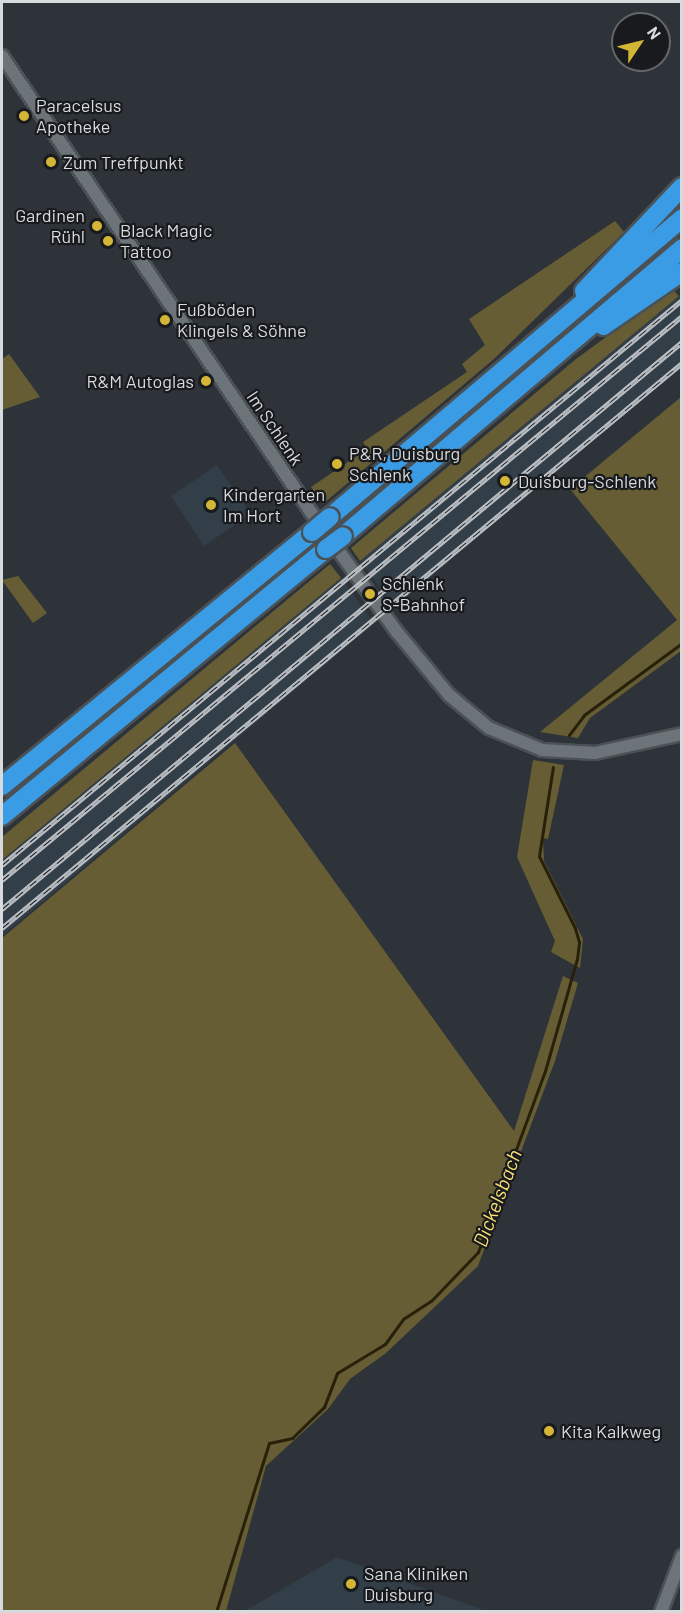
<!DOCTYPE html>
<meta charset="utf-8">
<style>
body{margin:0}
#map{position:relative;width:683px;height:1613px;overflow:hidden;background:#2d3339;font-family:Barlow,sans-serif}
div>[style]{position:absolute}
.built>*{inset:0;background:#323e48}
.green>*{inset:0;background:#665d35}
.stream>*{height:3px;margin:-1.5px;padding:0 1.5px;transform-origin:1.5px;border-radius:1.5px;background:#272109}
.roads{filter:drop-shadow(2px 0 #4b5155) drop-shadow(-2px 0 #4b5155) drop-shadow(0 2px #4b5155) drop-shadow(0 -2px #4b5155)}
.minor>*{height:12px;margin:-6px;padding:0 6px;transform-origin:6px;border-radius:6px;background:#6c7379}
.highway>*{height:18px;margin:-9px;padding:0 9px;transform-origin:9px;border-radius:9px;background:#3a9ce5}
.rail>*{height:5px;margin-top:-2.5px;transform-origin:0;background:repeating-linear-gradient(90deg,#181a1d 0 9px,#bcc0c4 0 18px);box-sizing:border-box;border-block:2px solid #bcc0c4}
.bridges{filter:drop-shadow(2px 0 #4b5155) drop-shadow(-2px 0 #4b5155) drop-shadow(0 2px #4b5155) drop-shadow(0 -2px #4b5155)}
.highway-bridge>*{height:18px;margin:-9px;padding:0 9px;transform-origin:9px;border-radius:9px;background:#3a9ce5}
.dots>*{width:16px;height:16px;translate:-50% -50%;box-sizing:border-box;border:3px solid #181a1d;border-radius:50%}
span{translate:-50% -50%;white-space:nowrap;text-align:center;line-height:1.15;-webkit-text-stroke:4.5px #181a1d;paint-order:stroke}
.poi-label{font-size:18px;color:#d7dbde}
.left{translate:0 -50%;text-align:left}
.right{translate:-100% -50%;text-align:right}
.street-label{font-size:18px;color:#d7dbde}
.water-label{font-size:20px;color:#f7de75;font-style:italic}
.frame{position:absolute;inset:0;border:3px solid #d7dbde;pointer-events:none}
.north{position:absolute;left:611px;top:12px;width:60px;height:60px;box-sizing:border-box;background:#181a1d;border:2px solid #64676a;border-radius:50%;rotate:55deg;font-size:16px;font-weight:700;line-height:24px;text-align:center;color:#d7dbde}
.north::after{content:'';display:block;margin:auto;width:21px;height:27px;background:#d3b635;clip-path:polygon(50% 0,100% 100%,50% 72%,0 100%)}
</style>
<div id="map">
<div class="built">
<div style="clip-path:polygon(681px 294px,681px 368px,394px 606px,360px 561px)"></div>
<div style="clip-path:polygon(217px 465px,251px 514px,204px 546px,171px 496px)"></div>
<div style="clip-path:polygon(341px 578px,374px 623px,2px 936px,2px 860px)"></div>
<div style="clip-path:polygon(337px 1557px,486px 1611px,245px 1611px)"></div>
</div>
<div class="green">
<div style="clip-path:polygon(615px 221px,624px 232px,495px 358px,323px 504px,311px 487px,367px 449px,363px 442px,467px 372px,462px 364px,485px 345px,469px 319px)"></div>
<div style="clip-path:polygon(672px 289px,679px 296px,360px 561px,351px 548px,576px 359px)"></div>
<div style="clip-path:polygon(9px 354px,40px 397px,2px 410px,2px 359px)"></div>
<div style="clip-path:polygon(681px 397px,681px 651px,590px 718px,578px 738px,540px 732px,677px 620px,570px 489px)"></div>
<div style="clip-path:polygon(330px 564px,341px 578px,2px 860px,2px 837px)"></div>
<div style="clip-path:polygon(18px 576px,47px 613px,33px 623px,2px 580px)"></div>
<div style="clip-path:polygon(235px 743px,514px 1131px,563px 976px,578px 983px,555px 1061px,478px 1266px,386px 1353px,350px 1379px,328px 1409px,266px 1466px,226px 1611px,2px 1611px,2px 938px)"></div>
<div style="clip-path:polygon(533px 760px,564px 765px,548px 839px,543px 838px,544px 861px,583px 939px,580px 968px,551px 952px,555px 941px,517px 857px)"></div>
</div>
<div class="stream">
<div style="left:569px;top:735px;width:25px;rotate:-53deg"></div>
<div style="left:584px;top:715px;width:122px;rotate:-36.3deg"></div>
<div style="left:216px;top:1612px;width:177px;rotate:-72.6deg"></div>
<div style="left:269px;top:1443px;width:24px;rotate:-12deg"></div>
<div style="left:292px;top:1438px;width:45px;rotate:-44.1deg"></div>
<div style="left:324px;top:1407px;width:36px;rotate:-69deg"></div>
<div style="left:337px;top:1373px;width:56px;rotate:-31.1deg"></div>
<div style="left:385px;top:1344px;width:31px;rotate:-54deg"></div>
<div style="left:403px;top:1319px;width:33px;rotate:-33deg"></div>
<div style="left:431px;top:1301px;width:68px;rotate:-46.2deg"></div>
<div style="left:478px;top:1252px;width:193px;rotate:-69.7deg"></div>
<div style="left:545px;top:1071px;width:116px;rotate:-74.1deg"></div>
<div style="left:577px;top:959px;width:17px;rotate:-83deg"></div>
<div style="left:579px;top:942px;width:15px;rotate:-106deg"></div>
<div style="left:575px;top:928px;width:80px;rotate:-116.6deg"></div>
<div style="left:539px;top:856px;width:90px;rotate:-81.1deg"></div>
</div>
<div class="roads">
<div class="minor">
<div style="left:2px;top:56px;width:551px;rotate:55.88deg"></div>
<div style="left:311px;top:512px;width:148px;rotate:54.4deg"></div>
<div style="left:397px;top:632px;width:82px;rotate:50.5deg"></div>
<div style="left:449px;top:695px;width:52px;rotate:39.5deg"></div>
<div style="left:489px;top:728px;width:57px;rotate:22.5deg"></div>
<div style="left:542px;top:750px;width:53px;rotate:3.2deg"></div>
<div style="left:595px;top:753px;width:89px;rotate:-12.3deg"></div>
<div style="left:661px;top:1612px;width:60px;rotate:-69.4deg"></div>
</div>
<div class="highway">
<div style="left:584px;top:291px;width:143px;rotate:-46.7deg"></div>
<div style="left:603px;top:326px;width:96px;rotate:-34.4deg"></div>
<div style="left:330px;top:517px;width:462px;rotate:-40.3deg"></div>
<div style="left:343px;top:536px;width:445px;rotate:-40.3deg"></div>
<div style="left:2px;top:786px;width:401px;rotate:-39.3deg"></div>
<div style="left:2px;top:816px;width:420px;rotate:-39.5deg"></div>
</div>
</div>
<div class="rail">
<div style="left:2px;top:865px;width:884px;rotate:-39.72deg"></div>
<div style="left:2px;top:880px;width:883px;rotate:-39.67deg"></div>
<div style="left:2px;top:909px;width:885px;rotate:-39.82deg"></div>
<div style="left:2px;top:928px;width:884px;rotate:-39.72deg"></div>
</div>
<div class="bridges">
<div class="highway-bridge">
<div style="left:312px;top:532px;width:23px;rotate:-40deg"></div>
<div style="left:326px;top:549px;width:21px;rotate:-37deg"></div>
</div>
</div>
<div class="dots">
<div style="left:24px;top:116px;background:#d3b635"></div>
<div style="left:51px;top:162px;background:#d3b635"></div>
<div style="left:97px;top:226px;background:#d3b635"></div>
<div style="left:108px;top:241px;background:#d3b635"></div>
<div style="left:165px;top:320px;background:#d3b635"></div>
<div style="left:206px;top:381px;background:#d3b635"></div>
<div style="left:337px;top:464px;background:#d3b635"></div>
<div style="left:505px;top:481px;background:#d3b635"></div>
<div style="left:211px;top:505px;background:#d3b635"></div>
<div style="left:370px;top:594px;background:#d3b635"></div>
<div style="left:549px;top:1431px;background:#d3b635"></div>
<div style="left:351px;top:1584px;background:#d3b635"></div>
</div>
<div class="poi-label">
<span class="left" style="left:36px;top:116px">Paracelsus<br>Apotheke</span>
<span class="left" style="left:63px;top:162px">Zum Treffpunkt</span>
<span class="right" style="left:85px;top:226px">Gardinen<br>Rühl</span>
<span class="left" style="left:120px;top:241px">Black Magic<br>Tattoo</span>
<span class="left" style="left:177px;top:320px">Fußböden<br>Klingels &amp; Söhne</span>
<span class="right" style="left:194px;top:381px">R&amp;M Autoglas</span>
<span class="left" style="left:349px;top:464px">P&amp;R, Duisburg<br>Schlenk</span>
<span class="left" style="left:518px;top:481px">Duisburg-Schlenk</span>
<span class="left" style="left:223px;top:505px">Kindergarten<br>Im Hort</span>
<span class="left" style="left:382px;top:594px">Schlenk<br>S-Bahnhof</span>
<span class="left" style="left:561px;top:1431px">Kita Kalkweg</span>
<span class="left" style="left:364px;top:1584px">Sana Kliniken<br>Duisburg</span>
</div>
<div class="street-label">
<span style="left:275px;top:428px;rotate:56deg">Im Schlenk</span>
</div>
<div class="water-label">
<span style="left:497px;top:1198px;rotate:-69deg">Dickelsbach</span>
</div>
<div class="frame"></div>
<div class="north">N</div>
</div>
